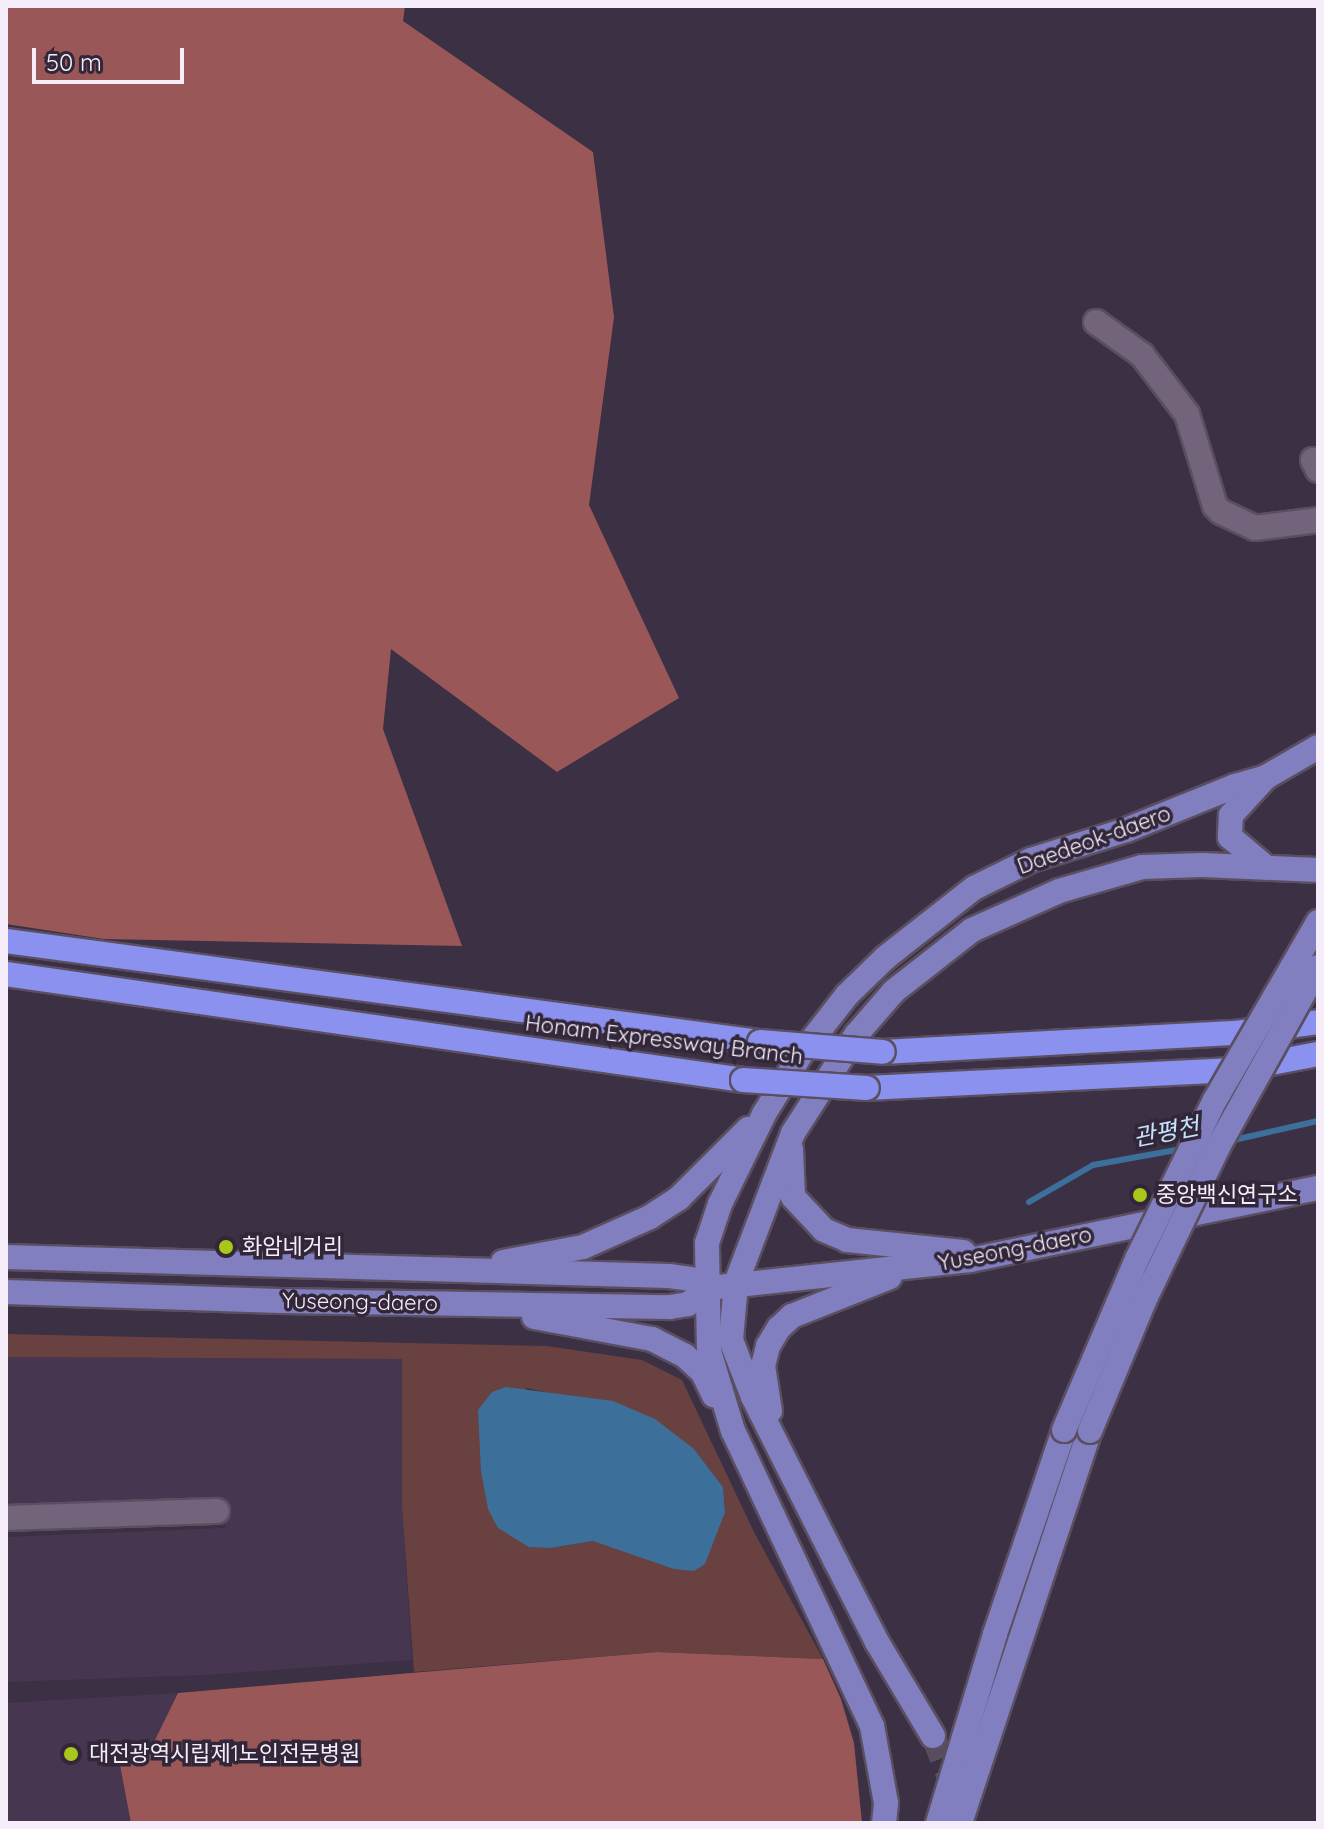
<!DOCTYPE html>
<meta charset="utf-8">
<style>
body{margin:0}
#map{position:relative;width:1324px;height:1829px;overflow:hidden;background:#3c3044;font-family:Quicksand,"Noto Sans KR",sans-serif}
div>[style]{position:absolute}
.built>*{inset:0;background:#473650}
.green>*{inset:0;background:#694141}
.forest>*{inset:0;background:#9a5758}
.water>*{inset:0;background:#3c709b}
.stream>*{height:6px;margin:-3px;padding:0 3px;transform-origin:3px;border-radius:3px;background:#3c709b}
.major-tunnel>*{height:24px;margin-top:-12px;transform-origin:0;background:repeating-linear-gradient(90deg,#584c5f 0 24px,transparent 0 36px)}
.roads{filter:drop-shadow(2px 0 #5a4f60) drop-shadow(-2px 0 #5a4f60) drop-shadow(0 2px #5a4f60) drop-shadow(0 -2px #5a4f60)}
.minor>*{height:24px;margin:-12px;padding:0 12px;transform-origin:12px;border-radius:12px;background:#72647a}
.major>*{height:24px;margin:-12px;padding:0 12px;transform-origin:12px;border-radius:12px;background:#817fc0}
.highway>*{height:24px;margin:-12px;padding:0 12px;transform-origin:12px;border-radius:12px;background:#8b91ef}
.bridges{filter:drop-shadow(2px 0 #5a4f60) drop-shadow(-2px 0 #5a4f60) drop-shadow(0 2px #5a4f60) drop-shadow(0 -2px #5a4f60)}
.major-bridge>*{height:24px;margin:-12px;padding:0 12px;transform-origin:12px;border-radius:12px;background:#817fc0}
.highway-bridge>*{height:24px;margin:-12px;padding:0 12px;transform-origin:12px;border-radius:12px;background:#8b91ef}
.dots>*{width:22px;height:22px;translate:-50% -50%;box-sizing:border-box;border:4px solid #322639;border-radius:50%}
span{translate:-50% -50%;white-space:nowrap;text-align:center;line-height:1.15;-webkit-text-stroke:7px #322639;paint-order:stroke}
.street-label{font-size:22px;color:#f5edfa}
.poi-label{font-size:22px;color:#f5edfa}
.left{translate:0 -50%;text-align:left}
.water-label{font-size:24px;color:#c5e2fc;font-style:italic}
.frame{position:absolute;inset:0;border:8px solid #f5edfa;pointer-events:none}
.scale{position:absolute;left:32px;top:48px;width:152px;height:36px;box-sizing:border-box;border:4px solid #f5edfa;border-top:0;padding-left:10px;font-size:24px;line-height:28px;white-space:nowrap;color:#f5edfa;-webkit-text-stroke:6px #322639;paint-order:stroke}
</style>
<div id="map">
<div class="built">
<div style="clip-path:polygon(6px 1357px,402px 1359px,402px 1506px,412px 1660px,204px 1675px,6px 1682px,6px 1537px,225px 1528px,225px 1514px,88px 1505px,6px 1505px)"></div>
<div style="clip-path:polygon(178px 1693px,153px 1744px,132px 1823px,6px 1823px,6px 1703px)"></div>
</div>
<div class="green">
<div style="clip-path:polygon(evenodd,6px 1334px,547px 1346px,642px 1360px,682px 1380px,754px 1532px,823px 1659px,657px 1652px,414px 1672px,402px 1506px,402px 1359px,6px 1357px,6px 1334px,526px 1388px,590px 1401px,613px 1401px,694px 1449px,723px 1487px,725px 1512px,634px 1553px,593px 1541px,551px 1548px,526px 1388px)"></div>
</div>
<div class="forest">
<div style="clip-path:polygon(6px 6px,405px 6px,403px 21px,593px 152px,614px 317px,589px 505px,679px 698px,557px 772px,391px 649px,383px 729px,462px 946px,104px 939px,6px 924px)"></div>
<div style="clip-path:polygon(657px 1652px,823px 1659px,841px 1699px,854px 1743px,862px 1823px,131px 1823px,120px 1765px,153px 1744px,178px 1693px)"></div>
</div>
<div class="water">
<div style="clip-path:polygon(506px 1387px,613px 1401px,655px 1419px,694px 1449px,723px 1487px,725px 1512px,705px 1564px,694px 1571px,674px 1569px,593px 1541px,551px 1548px,529px 1547px,498px 1528px,488px 1509px,481px 1471px,478px 1410px,492px 1392px)"></div>
</div>
<div class="stream">
<div style="left:1229px;top:1141px;width:91px;rotate:-12.7deg"></div>
<div style="left:1029px;top:1202px;width:74px;rotate:-30deg"></div>
<div style="left:1093px;top:1165px;width:90px;rotate:-10.2deg"></div>
</div>
<div class="major-tunnel">
<div style="left:933px;top:1736px;width:61px;rotate:68.9deg"></div>
</div>
<div class="roads">
<div class="minor">
<div style="left:1096px;top:322px;width:57px;rotate:35.7deg"></div>
<div style="left:1142px;top:355px;width:74px;rotate:52.7deg"></div>
<div style="left:1187px;top:414px;width:96px;rotate:73.1deg"></div>
<div style="left:1215px;top:506px;width:8px;rotate:45deg"></div>
<div style="left:1221px;top:512px;width:38px;rotate:25deg"></div>
<div style="left:1255px;top:528px;width:64px;rotate:-7.2deg"></div>
<div style="left:1313px;top:460px;width:11px;rotate:63deg"></div>
<div style="left:6px;top:1518px;width:211px;rotate:-1.9deg"></div>
</div>
<div class="major">
<div style="left:1266px;top:777px;width:52px;rotate:132.6deg"></div>
<div style="left:1231px;top:815px;width:22px;rotate:93deg"></div>
<div style="left:1230px;top:837px;width:48px;rotate:40deg"></div>
<div style="left:791px;top:1149px;width:48px;rotate:87.6deg"></div>
<div style="left:793px;top:1197px;width:45px;rotate:46.8deg"></div>
<div style="left:824px;top:1230px;width:25px;rotate:23deg"></div>
<div style="left:847px;top:1240px;width:117px;rotate:5.9deg"></div>
<div style="left:6px;top:1257px;width:663px;rotate:1.64deg"></div>
<div style="left:669px;top:1276px;width:21px;rotate:8deg"></div>
<div style="left:690px;top:1279px;width:21px;rotate:25deg"></div>
<div style="left:503px;top:1262px;width:81px;rotate:-10.6deg"></div>
<div style="left:583px;top:1247px;width:73px;rotate:-24.1deg"></div>
<div style="left:650px;top:1217px;width:35px;rotate:-33deg"></div>
<div style="left:679px;top:1198px;width:98px;rotate:-45deg"></div>
<div style="left:6px;top:1292px;width:274px;rotate:1.9deg"></div>
<div style="left:280px;top:1301px;width:390px;rotate:0.9deg"></div>
<div style="left:670px;top:1307px;width:18px;rotate:-9deg"></div>
<div style="left:688px;top:1304px;width:26px;rotate:-37deg"></div>
<div style="left:709px;top:1288px;width:262px;rotate:-6.1deg"></div>
<div style="left:970px;top:1260px;width:355px;rotate:-11.7deg"></div>
<div style="left:534px;top:1317px;width:120px;rotate:10.6deg"></div>
<div style="left:652px;top:1339px;width:37px;rotate:27deg"></div>
<div style="left:685px;top:1356px;width:25px;rotate:43deg"></div>
<div style="left:703px;top:1373px;width:25px;rotate:64deg"></div>
<div style="left:770px;top:1411px;width:46px;rotate:-98.8deg"></div>
<div style="left:763px;top:1366px;width:21px;rotate:-76deg"></div>
<div style="left:768px;top:1346px;width:21px;rotate:-59deg"></div>
<div style="left:779px;top:1328px;width:18px;rotate:-43deg"></div>
<div style="left:792px;top:1316px;width:105px;rotate:-21.7deg"></div>
<div style="left:933px;top:1736px;width:109px;rotate:-120.8deg"></div>
<div style="left:877px;top:1642px;width:90px;rotate:-117.1deg"></div>
<div style="left:836px;top:1562px;width:185px;rotate:-116.7deg"></div>
<div style="left:753px;top:1397px;width:61px;rotate:-111.1deg"></div>
<div style="left:731px;top:1340px;width:57px;rotate:-85deg"></div>
<div style="left:736px;top:1283px;width:160px;rotate:-69.2deg"></div>
<div style="left:793px;top:1133px;width:117px;rotate:-57.3deg"></div>
<div style="left:856px;top:1035px;width:58px;rotate:-49.2deg"></div>
<div style="left:894px;top:991px;width:99px;rotate:-38deg"></div>
<div style="left:972px;top:930px;width:95px;rotate:-24.1deg"></div>
<div style="left:1059px;top:891px;width:86px;rotate:-16.1deg"></div>
<div style="left:1142px;top:867px;width:60px;rotate:-1.9deg"></div>
<div style="left:1202px;top:865px;width:116px;rotate:2.5deg"></div>
<div style="left:884px;top:1823px;width:20px;rotate:-84deg"></div>
<div style="left:886px;top:1803px;width:78px;rotate:-100.3deg"></div>
<div style="left:872px;top:1726px;width:326px;rotate:-115.2deg"></div>
<div style="left:733px;top:1431px;width:84px;rotate:-106.7deg"></div>
<div style="left:709px;top:1351px;width:108px;rotate:-91.1deg"></div>
<div style="left:707px;top:1243px;width:41px;rotate:-71.6deg"></div>
<div style="left:720px;top:1204px;width:100px;rotate:-63.9deg"></div>
<div style="left:764px;top:1114px;width:70px;rotate:-58.3deg"></div>
<div style="left:801px;top:1054px;width:75px;rotate:-52.1deg"></div>
<div style="left:847px;top:995px;width:53px;rotate:-44.2deg"></div>
<div style="left:885px;top:958px;width:113px;rotate:-38.2deg"></div>
<div style="left:974px;top:888px;width:64px;rotate:-26.2deg"></div>
<div style="left:1031px;top:860px;width:100px;rotate:-17.5deg"></div>
<div style="left:1126px;top:830px;width:118px;rotate:-22deg"></div>
<div style="left:1235px;top:786px;width:32px;rotate:-16deg"></div>
<div style="left:1266px;top:777px;width:60px;rotate:-30deg"></div>
<div style="left:938px;top:1823px;width:197px;rotate:-73.2deg"></div>
<div style="left:995px;top:1634px;width:215px;rotate:-71.3deg"></div>
<div style="left:960px;top:1823px;width:413px;rotate:-71.7deg"></div>
</div>
<div class="highway">
<div style="left:6px;top:941px;width:761px;rotate:7.63deg"></div>
<div style="left:6px;top:974px;width:745px;rotate:8.18deg"></div>
<div style="left:883px;top:1052px;width:354px;rotate:-3.1deg"></div>
<div style="left:1236px;top:1033px;width:83px;rotate:-7.6deg"></div>
<div style="left:867px;top:1088px;width:367px;rotate:-2.8deg"></div>
<div style="left:1234px;top:1070px;width:86px;rotate:-10.8deg"></div>
</div>
</div>
<div class="bridges">
<div class="major-bridge">
<div style="left:1064px;top:1430px;width:186px;rotate:-66.9deg"></div>
<div style="left:1137px;top:1259px;width:177px;rotate:-63.9deg"></div>
<div style="left:1215px;top:1100px;width:206px;rotate:-59.9deg"></div>
<div style="left:1090px;top:1431px;width:141px;rotate:-67.4deg"></div>
<div style="left:1144px;top:1301px;width:171px;rotate:-64.3deg"></div>
<div style="left:1218px;top:1147px;width:206px;rotate:-60.9deg"></div>
</div>
<div class="highway-bridge">
<div style="left:760px;top:1042px;width:123px;rotate:4.6deg"></div>
<div style="left:743px;top:1080px;width:124px;rotate:3.7deg"></div>
</div>
</div>
<div class="dots">
<div style="left:1140px;top:1195px;background:#a9c71b"></div>
<div style="left:226px;top:1247px;background:#a9c71b"></div>
<div style="left:71px;top:1754px;background:#a9c71b"></div>
</div>
<div class="street-label">
<span style="left:1094px;top:840px;rotate:-20deg">Daedeok-daero</span>
<span style="left:664px;top:1040px;rotate:7deg">Honam Expressway Branch</span>
<span style="left:1015px;top:1249px;rotate:-11deg">Yuseong-daero</span>
<span style="left:360px;top:1302px;rotate:1deg">Yuseong-daero</span>
</div>
<div class="poi-label">
<span class="left" style="left:1156px;top:1195px">중앙백신연구소</span>
<span class="left" style="left:242px;top:1247px">화암네거리</span>
<span class="left" style="left:89px;top:1754px">대전광역시립제1노인전문병원</span>
</div>
<div class="water-label">
<span style="left:1166px;top:1132px;rotate:-11deg">관평천</span>
</div>
<div class="frame"></div>
<div class="scale">50 m</div>
</div>
